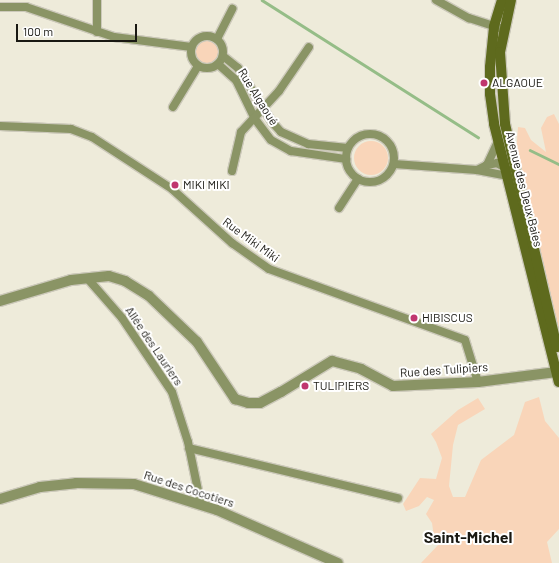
<!DOCTYPE html>
<meta charset="utf-8">
<style>
body{margin:0}
#map{position:relative;width:559px;height:563px;overflow:hidden;background:#eeebda;font-family:Barlow,sans-serif}
div>[style]{position:absolute}
.green>*{inset:0;background:#f9d5b9}
.round{border-radius:50%}
.stream>*{height:2.5px;margin:-1.25px;padding:0 1.25px;transform-origin:1.25px;border-radius:1.25px;background:#95bd87}
.roads{filter:drop-shadow(1px 0 #ccc9ba) drop-shadow(-1px 0 #ccc9ba) drop-shadow(0 1px #ccc9ba) drop-shadow(0 -1px #ccc9ba)}
.minor>*{height:8px;margin:-4px;padding:0 4px;transform-origin:4px;border-radius:4px;background:#8a9465}
.minor>.ring{margin:-4px;padding:0;box-sizing:content-box;background:none;border:8px solid #8a9465;border-radius:50%}
.tertiary>*{height:10px;margin:-5px;padding:0 5px;transform-origin:5px;border-radius:5px;background:#8a9465}
.secondary>*{height:10px;margin:-5px;padding:0 5px;transform-origin:5px;border-radius:5px;background:#5e6a1d}
.dots>*{width:11px;height:11px;translate:-50% -50%;box-sizing:border-box;border:2px solid #fff;border-radius:50%}
span{translate:-50% -50%;white-space:nowrap;text-align:center;line-height:1.15;-webkit-text-stroke:4px #fff;paint-order:stroke}
.poi-label{font-size:12px;color:#191812}
.left{translate:0 -50%;text-align:left}
.street-label{font-size:12px;color:#191812}
.district-label{font-size:16px;color:#191812;font-weight:700}
.scale{position:absolute;left:16px;top:24px;width:121px;height:18px;box-sizing:border-box;border:2px solid #191812;border-top:0;padding-left:5px;font-size:12px;line-height:14px;white-space:nowrap;color:#191812;-webkit-text-stroke:3px #fff;paint-order:stroke}
</style>
<div id="map">
<div class="green">
<div class="round" style="left:194px;top:38px;width:26px;height:26px"></div>
<div style="clip-path:polygon(554px 114px,559px 124px,559px 335px,516px 154px,518px 127px,525px 128px,531px 140px,546px 152px,541px 128px,547px 117px)"></div>
<div class="round" style="left:354px;top:141px;width:34px;height:34px"></div>
<div style="clip-path:polygon(539px 397px,545px 421px,559px 438px,559px 529px,547px 542px,552px 563px,421px 563px,440px 543px,434px 537px,432px 523px,426px 514px,434px 500px,427px 497px,419px 506px,406px 511px,403px 504px,420px 478px,436px 479px,442px 458px,436px 442px,431px 434px,458px 410px,478px 398px,485px 409px,458px 425px,453px 445px,449px 486px,453px 497px,465px 497px,481px 460px,514px 435px,525px 402px)"></div>
</div>
<div class="stream">
<div style="left:262px;top:0;width:256px;rotate:32.4deg"></div>
<div style="left:530px;top:150px;width:32px;rotate:26deg"></div>
</div>
<div class="roads">
<div class="minor">
<div style="left:436px;top:0;width:38px;rotate:29deg"></div>
<div style="left:469px;top:18px;width:36px;rotate:18deg"></div>
<div style="left:0;top:7px;width:26px"></div>
<div style="left:26px;top:7px;width:93px;rotate:18.8deg"></div>
<div style="left:114px;top:37px;width:78px;rotate:7.4deg"></div>
<div style="left:97px;top:32px;width:32px;rotate:-90deg"></div>
<div class="ring" style="left:191px;top:36px;width:24px;height:24px"></div>
<div style="left:217px;top:39px;width:34px;rotate:-63deg"></div>
<div style="left:223px;top:56px;width:19px;rotate:39deg"></div>
<div style="left:238px;top:68px;width:64px;rotate:57.8deg"></div>
<div style="left:272px;top:122px;width:13px;rotate:48deg"></div>
<div style="left:281px;top:132px;width:30px;rotate:24deg"></div>
<div style="left:308px;top:144px;width:40px;rotate:5.7deg"></div>
<div style="left:218px;top:64px;width:24px;rotate:42deg"></div>
<div style="left:236px;top:80px;width:43px;rotate:64deg"></div>
<div style="left:255px;top:119px;width:26px;rotate:53deg"></div>
<div style="left:271px;top:140px;width:23px;rotate:29deg"></div>
<div style="left:291px;top:151px;width:56px;rotate:8.3deg"></div>
<div style="left:173px;top:107px;width:48px;rotate:-58.6deg"></div>
<div style="left:0;top:126px;width:71px;rotate:2.4deg"></div>
<div style="left:71px;top:129px;width:22px;rotate:21deg"></div>
<div style="left:92px;top:137px;width:95px;rotate:33deg"></div>
<div style="left:172px;top:189px;width:81px;rotate:42deg"></div>
<div style="left:232px;top:243px;width:45px;rotate:35.1deg"></div>
<div style="left:269px;top:269px;width:208px;rotate:19.9deg"></div>
<div style="left:465px;top:340px;width:44px;rotate:72.8deg"></div>
<div class="ring" style="left:346px;top:134px;width:40px;height:40px"></div>
<div style="left:394px;top:164px;width:83px;rotate:4.1deg"></div>
<div style="left:477px;top:170px;width:32px;rotate:11deg"></div>
<div style="left:487px;top:165px;width:26px;rotate:-65deg"></div>
<div style="left:477px;top:170px;width:11px;rotate:-27deg"></div>
<div style="left:487px;top:165px;width:10px;rotate:-11deg"></div>
<div style="left:497px;top:163px;width:12px;rotate:31deg"></div>
<div style="left:232px;top:171px;width:40px;rotate:-77deg"></div>
<div style="left:241px;top:132px;width:56px;rotate:-47.2deg"></div>
<div style="left:279px;top:91px;width:53px;rotate:-55.7deg"></div>
<div style="left:339px;top:208px;width:35px;rotate:-57deg"></div>
<div style="left:88px;top:279px;width:52px;rotate:48.9deg"></div>
<div style="left:122px;top:318px;width:89px;rotate:56deg"></div>
<div style="left:172px;top:392px;width:52px;rotate:72.3deg"></div>
<div style="left:188px;top:442px;width:64px;rotate:78.3deg"></div>
<div style="left:189px;top:448px;width:215px;rotate:13.5deg"></div>
</div>
<div class="tertiary">
<div style="left:0;top:301px;width:74px;rotate:-16.5deg"></div>
<div style="left:71px;top:280px;width:38px;rotate:-6deg"></div>
<div style="left:109px;top:276px;width:17px;rotate:17deg"></div>
<div style="left:125px;top:281px;width:28px;rotate:32deg"></div>
<div style="left:149px;top:296px;width:66px;rotate:43.8deg"></div>
<div style="left:197px;top:342px;width:69px;rotate:56.3deg"></div>
<div style="left:235px;top:399px;width:14px;rotate:17deg"></div>
<div style="left:248px;top:403px;width:12px"></div>
<div style="left:260px;top:403px;width:24px;rotate:-28deg"></div>
<div style="left:281px;top:392px;width:60px;rotate:-31.3deg"></div>
<div style="left:332px;top:361px;width:30px;rotate:15deg"></div>
<div style="left:361px;top:369px;width:36px;rotate:28deg"></div>
<div style="left:393px;top:386px;width:85px;rotate:-2.7deg"></div>
<div style="left:478px;top:382px;width:79px;rotate:-7.3deg"></div>
<div style="left:0;top:499px;width:42px;rotate:-16.7deg"></div>
<div style="left:40px;top:487px;width:36px;rotate:-6deg"></div>
<div style="left:76px;top:483px;width:58px;rotate:1deg"></div>
<div style="left:134px;top:484px;width:87px;rotate:17.4deg"></div>
<div style="left:217px;top:510px;width:132px;rotate:23.7deg"></div>
</div>
<div class="secondary">
<div style="left:502px;top:0;width:28px;rotate:107deg"></div>
<div style="left:494px;top:27px;width:40px;rotate:95.7deg"></div>
<div style="left:490px;top:67px;width:27px;rotate:90deg"></div>
<div style="left:490px;top:94px;width:30px;rotate:82deg"></div>
<div style="left:494px;top:124px;width:266px;rotate:75.9deg"></div>
<div style="left:511px;top:0;width:53px;rotate:101.9deg"></div>
<div style="left:500px;top:52px;width:72px;rotate:86deg"></div>
<div style="left:505px;top:124px;width:229px;rotate:76.9deg"></div>
</div>
</div>
<div class="dots">
<div style="left:484px;top:83px;background:#c0366e"></div>
<div style="left:175px;top:185px;background:#c0366e"></div>
<div style="left:414px;top:318px;background:#c0366e"></div>
<div style="left:305px;top:386px;background:#c0366e"></div>
</div>
<div class="poi-label">
<span class="left" style="left:492px;top:83px">ALGAOUE</span>
<span class="left" style="left:183px;top:185px">MIKI MIKI</span>
<span class="left" style="left:422px;top:318px">HIBISCUS</span>
<span class="left" style="left:313px;top:386px">TULIPIERS</span>
</div>
<div class="street-label">
<span style="left:258px;top:97px;rotate:58deg">Rue Algaoué</span>
<span style="left:524px;top:189px;rotate:76deg">Avenue des Deux Baies</span>
<span style="left:251px;top:240px;rotate:36deg">Rue Miki Miki</span>
<span style="left:154px;top:346px;rotate:56deg">Allée des Lauriers</span>
<span style="left:444px;top:370px;rotate:-4deg">Rue des Tulipiers</span>
<span style="left:189px;top:489px;rotate:18deg">Rue des Cocotiers</span>
</div>
<div class="district-label">
<span style="left:468px;top:537px">Saint-Michel</span>
</div>
<div class="scale">100 m</div>
</div>
